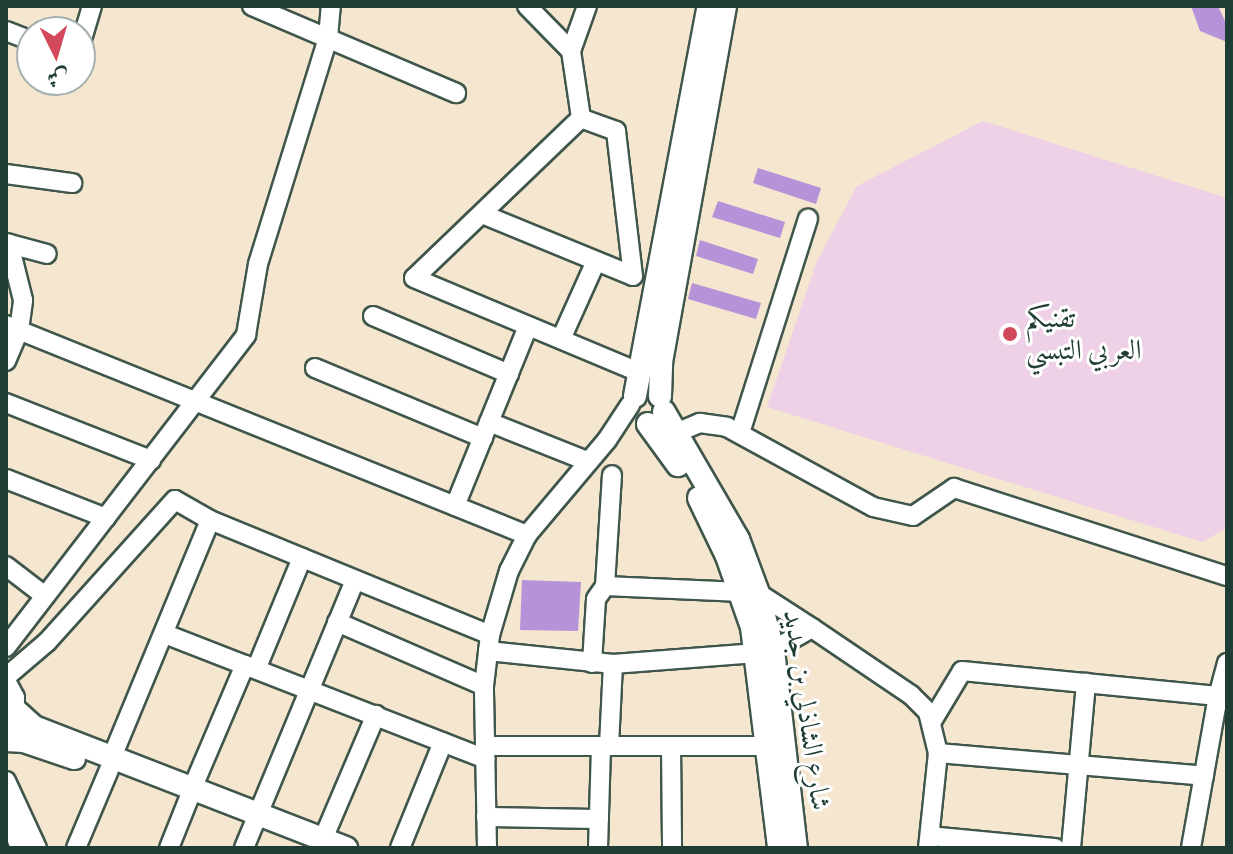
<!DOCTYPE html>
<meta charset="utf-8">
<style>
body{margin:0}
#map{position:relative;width:1233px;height:854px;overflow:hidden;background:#f5e6cf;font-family:"IM FELL Great Primer",Amiri,serif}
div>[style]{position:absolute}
.built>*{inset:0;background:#eed0e7}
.building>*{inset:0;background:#b693d8}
.roads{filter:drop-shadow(2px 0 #3f564b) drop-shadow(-2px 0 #3f564b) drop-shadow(0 2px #3f564b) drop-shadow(0 -2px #3f564b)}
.minor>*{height:18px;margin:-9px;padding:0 9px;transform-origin:9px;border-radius:9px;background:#fff}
.major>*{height:22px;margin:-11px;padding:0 11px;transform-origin:11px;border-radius:11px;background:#fff}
.dots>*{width:22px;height:22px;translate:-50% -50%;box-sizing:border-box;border:4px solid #fff;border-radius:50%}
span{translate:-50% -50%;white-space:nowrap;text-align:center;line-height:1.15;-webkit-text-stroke:6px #fff;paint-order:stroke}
.poi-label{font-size:28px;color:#1f3d34}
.left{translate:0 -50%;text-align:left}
.street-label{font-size:28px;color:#1f3d34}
.frame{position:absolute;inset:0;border:8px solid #1f3d34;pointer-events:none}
.north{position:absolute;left:16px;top:16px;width:80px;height:80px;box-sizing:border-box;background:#fff;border:2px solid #a5b1ae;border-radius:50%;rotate:175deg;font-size:22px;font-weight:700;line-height:32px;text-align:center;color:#1f3d34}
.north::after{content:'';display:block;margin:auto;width:28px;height:36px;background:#d1495b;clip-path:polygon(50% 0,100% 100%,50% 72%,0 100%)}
</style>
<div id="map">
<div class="built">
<div style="clip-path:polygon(983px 121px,1227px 198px,1227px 528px,1202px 542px,767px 407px,817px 261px,857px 186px)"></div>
</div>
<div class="building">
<div style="clip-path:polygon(1191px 6px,1218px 6px,1227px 25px,1227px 42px,1200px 31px)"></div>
<div style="clip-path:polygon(758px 168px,821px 188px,816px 204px,753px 183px)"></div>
<div style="clip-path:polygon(718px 201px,785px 222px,780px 238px,712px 217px)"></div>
<div style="clip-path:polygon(700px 240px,758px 259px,753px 274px,696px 256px)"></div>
<div style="clip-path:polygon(692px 283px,761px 303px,756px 319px,688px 299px)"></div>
<div style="clip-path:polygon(522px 580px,581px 582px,578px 631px,520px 630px)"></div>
</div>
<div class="roads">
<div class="minor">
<div style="left:252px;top:6px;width:222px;rotate:23.1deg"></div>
<div style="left:527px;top:6px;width:63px;rotate:45.6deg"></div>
<div style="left:571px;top:51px;width:68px;rotate:81.5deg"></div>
<div style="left:6px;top:31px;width:28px;rotate:21deg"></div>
<div style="left:80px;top:46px;width:42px;rotate:-73.3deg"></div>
<div style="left:571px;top:51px;width:48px;rotate:-70.4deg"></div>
<div style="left:581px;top:118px;width:231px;rotate:136.2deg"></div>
<div style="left:414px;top:278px;width:246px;rotate:22.7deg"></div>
<div style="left:6px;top:174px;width:67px;rotate:7.8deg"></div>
<div style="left:482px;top:214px;width:163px;rotate:22.3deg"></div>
<div style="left:633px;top:276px;width:146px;rotate:-96.7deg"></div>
<div style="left:616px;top:131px;width:37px;rotate:-160deg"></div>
<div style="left:6px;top:243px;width:42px;rotate:15deg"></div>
<div style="left:373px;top:316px;width:148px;rotate:23.1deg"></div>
<div style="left:6px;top:325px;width:562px;rotate:21.95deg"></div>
<div style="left:561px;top:339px;width:85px;rotate:-65.8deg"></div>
<div style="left:6px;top:361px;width:34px;rotate:-67deg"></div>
<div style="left:19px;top:330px;width:30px;rotate:-82deg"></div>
<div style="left:23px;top:300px;width:58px;rotate:-104deg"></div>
<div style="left:315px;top:368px;width:182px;rotate:22.6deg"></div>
<div style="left:6px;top:403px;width:156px;rotate:21.5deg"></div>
<div style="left:489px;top:422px;width:105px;rotate:21.7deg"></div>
<div style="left:676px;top:433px;width:26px;rotate:-23deg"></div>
<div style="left:700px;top:423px;width:27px;rotate:8deg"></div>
<div style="left:727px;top:427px;width:166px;rotate:28.7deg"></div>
<div style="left:873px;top:507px;width:41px;rotate:12.7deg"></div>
<div style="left:913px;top:516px;width:50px;rotate:-34.3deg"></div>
<div style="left:954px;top:488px;width:287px;rotate:17.9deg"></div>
<div style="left:740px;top:433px;width:225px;rotate:-72.4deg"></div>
<div style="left:6px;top:479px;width:107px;rotate:21.3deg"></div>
<div style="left:455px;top:506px;width:194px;rotate:-67.9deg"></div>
<div style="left:6px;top:566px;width:49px;rotate:37.6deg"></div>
<div style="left:605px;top:586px;width:111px;rotate:-86.4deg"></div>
<div style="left:758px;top:593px;width:64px;rotate:32.9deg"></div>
<div style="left:812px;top:628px;width:45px;rotate:150.6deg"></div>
<div style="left:337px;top:622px;width:160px;rotate:23.5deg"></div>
<div style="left:812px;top:628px;width:120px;rotate:34.1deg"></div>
<div style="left:911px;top:695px;width:24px;rotate:45deg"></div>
<div style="left:928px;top:712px;width:42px;rotate:76.3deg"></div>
<div style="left:938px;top:753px;width:96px;rotate:96deg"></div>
<div style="left:165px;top:634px;width:344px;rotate:21.3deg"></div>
<div style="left:6px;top:647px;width:394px;rotate:-52.4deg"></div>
<div style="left:246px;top:335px;width:72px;rotate:-80.4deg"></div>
<div style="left:258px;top:264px;width:237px;rotate:-72.8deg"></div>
<div style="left:328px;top:38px;width:32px;rotate:-85deg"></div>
<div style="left:488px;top:651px;width:126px;rotate:5.9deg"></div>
<div style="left:613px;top:664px;width:144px;rotate:-4.4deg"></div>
<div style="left:592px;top:663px;width:64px;rotate:-86.4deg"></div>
<div style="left:596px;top:599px;width:16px;rotate:-55deg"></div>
<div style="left:605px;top:586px;width:137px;rotate:2.5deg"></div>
<div style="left:1227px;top:663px;width:34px;rotate:105deg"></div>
<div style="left:1218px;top:696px;width:10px;rotate:29deg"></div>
<div style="left:257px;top:667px;width:118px;rotate:-67.6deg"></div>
<div style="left:6px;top:677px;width:54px;rotate:-40.5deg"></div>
<div style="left:47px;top:642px;width:191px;rotate:-48deg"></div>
<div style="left:175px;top:500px;width:40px;rotate:29.7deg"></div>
<div style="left:210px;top:520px;width:303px;rotate:22.3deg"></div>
<div style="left:932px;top:721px;width:58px;rotate:-59deg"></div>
<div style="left:962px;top:671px;width:257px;rotate:5.6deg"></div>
<div style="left:1218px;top:696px;width:154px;rotate:100.1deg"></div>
<div style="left:485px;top:746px;width:282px"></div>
<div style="left:609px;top:746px;width:82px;rotate:-87.2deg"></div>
<div style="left:671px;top:746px;width:102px;rotate:89.4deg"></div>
<div style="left:938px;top:753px;width:267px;rotate:4.9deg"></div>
<div style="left:112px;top:757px;width:256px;rotate:-67.5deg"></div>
<div style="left:6px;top:781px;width:74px;rotate:65.2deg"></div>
<div style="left:192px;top:789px;width:135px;rotate:-66.9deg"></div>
<div style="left:6px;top:813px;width:38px;rotate:68deg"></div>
<div style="left:486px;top:817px;width:113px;rotate:1deg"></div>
<div style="left:930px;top:836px;width:126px;rotate:5.5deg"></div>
<div style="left:323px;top:839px;width:135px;rotate:-66.9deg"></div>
<div style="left:76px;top:848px;width:85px;rotate:-67.1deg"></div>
<div style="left:169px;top:848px;width:54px;rotate:-68.2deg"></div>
<div style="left:244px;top:848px;width:290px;rotate:-67.5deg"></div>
<div style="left:400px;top:848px;width:114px;rotate:-67.9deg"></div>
<div style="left:487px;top:848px;width:162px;rotate:-91.1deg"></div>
<div style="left:484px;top:686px;width:51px;rotate:-83.3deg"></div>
<div style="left:490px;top:635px;width:67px;rotate:-73.5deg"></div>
<div style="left:509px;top:571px;width:40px;rotate:-63.4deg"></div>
<div style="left:527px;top:535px;width:124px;rotate:-49.9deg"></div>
<div style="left:607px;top:440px;width:42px;rotate:-56.7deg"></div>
<div style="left:598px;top:848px;width:102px;rotate:-88.3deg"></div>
<div style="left:1071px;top:848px;width:166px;rotate:-84.8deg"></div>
</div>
<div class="major">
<div style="left:635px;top:396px;width:397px;rotate:-79.3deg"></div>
<div style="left:660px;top:396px;width:34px;rotate:-88deg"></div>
<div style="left:661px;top:362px;width:362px;rotate:-79.8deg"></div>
<div style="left:664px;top:412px;width:147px;rotate:59.8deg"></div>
<div style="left:738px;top:539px;width:58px;rotate:69.7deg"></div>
<div style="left:758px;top:593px;width:59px;rotate:75.3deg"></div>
<div style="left:773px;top:650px;width:199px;rotate:83.4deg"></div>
<div style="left:648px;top:424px;width:51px;rotate:53.8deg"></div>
<div style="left:699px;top:498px;width:64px;rotate:64.2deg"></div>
<div style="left:727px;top:556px;width:75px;rotate:70.6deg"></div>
<div style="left:752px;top:627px;width:223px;rotate:83deg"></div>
<div style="left:6px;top:685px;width:15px;rotate:62deg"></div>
<div style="left:13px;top:698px;width:25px;rotate:92deg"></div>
<div style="left:14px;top:709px;width:27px;rotate:42deg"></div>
<div style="left:34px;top:727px;width:335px;rotate:21.2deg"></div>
<div style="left:6px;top:740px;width:18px;rotate:3deg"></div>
<div style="left:24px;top:741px;width:53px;rotate:18.8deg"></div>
</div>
</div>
<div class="dots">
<div style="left:1010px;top:334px;background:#d1495b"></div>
</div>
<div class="poi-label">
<span class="left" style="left:1026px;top:334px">تقنيكم<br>العربي التبسي</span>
</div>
<div class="street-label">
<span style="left:807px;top:710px;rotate:82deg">شارع الشاذلي بن جديد</span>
</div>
<div class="frame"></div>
<div class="north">ش</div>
</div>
